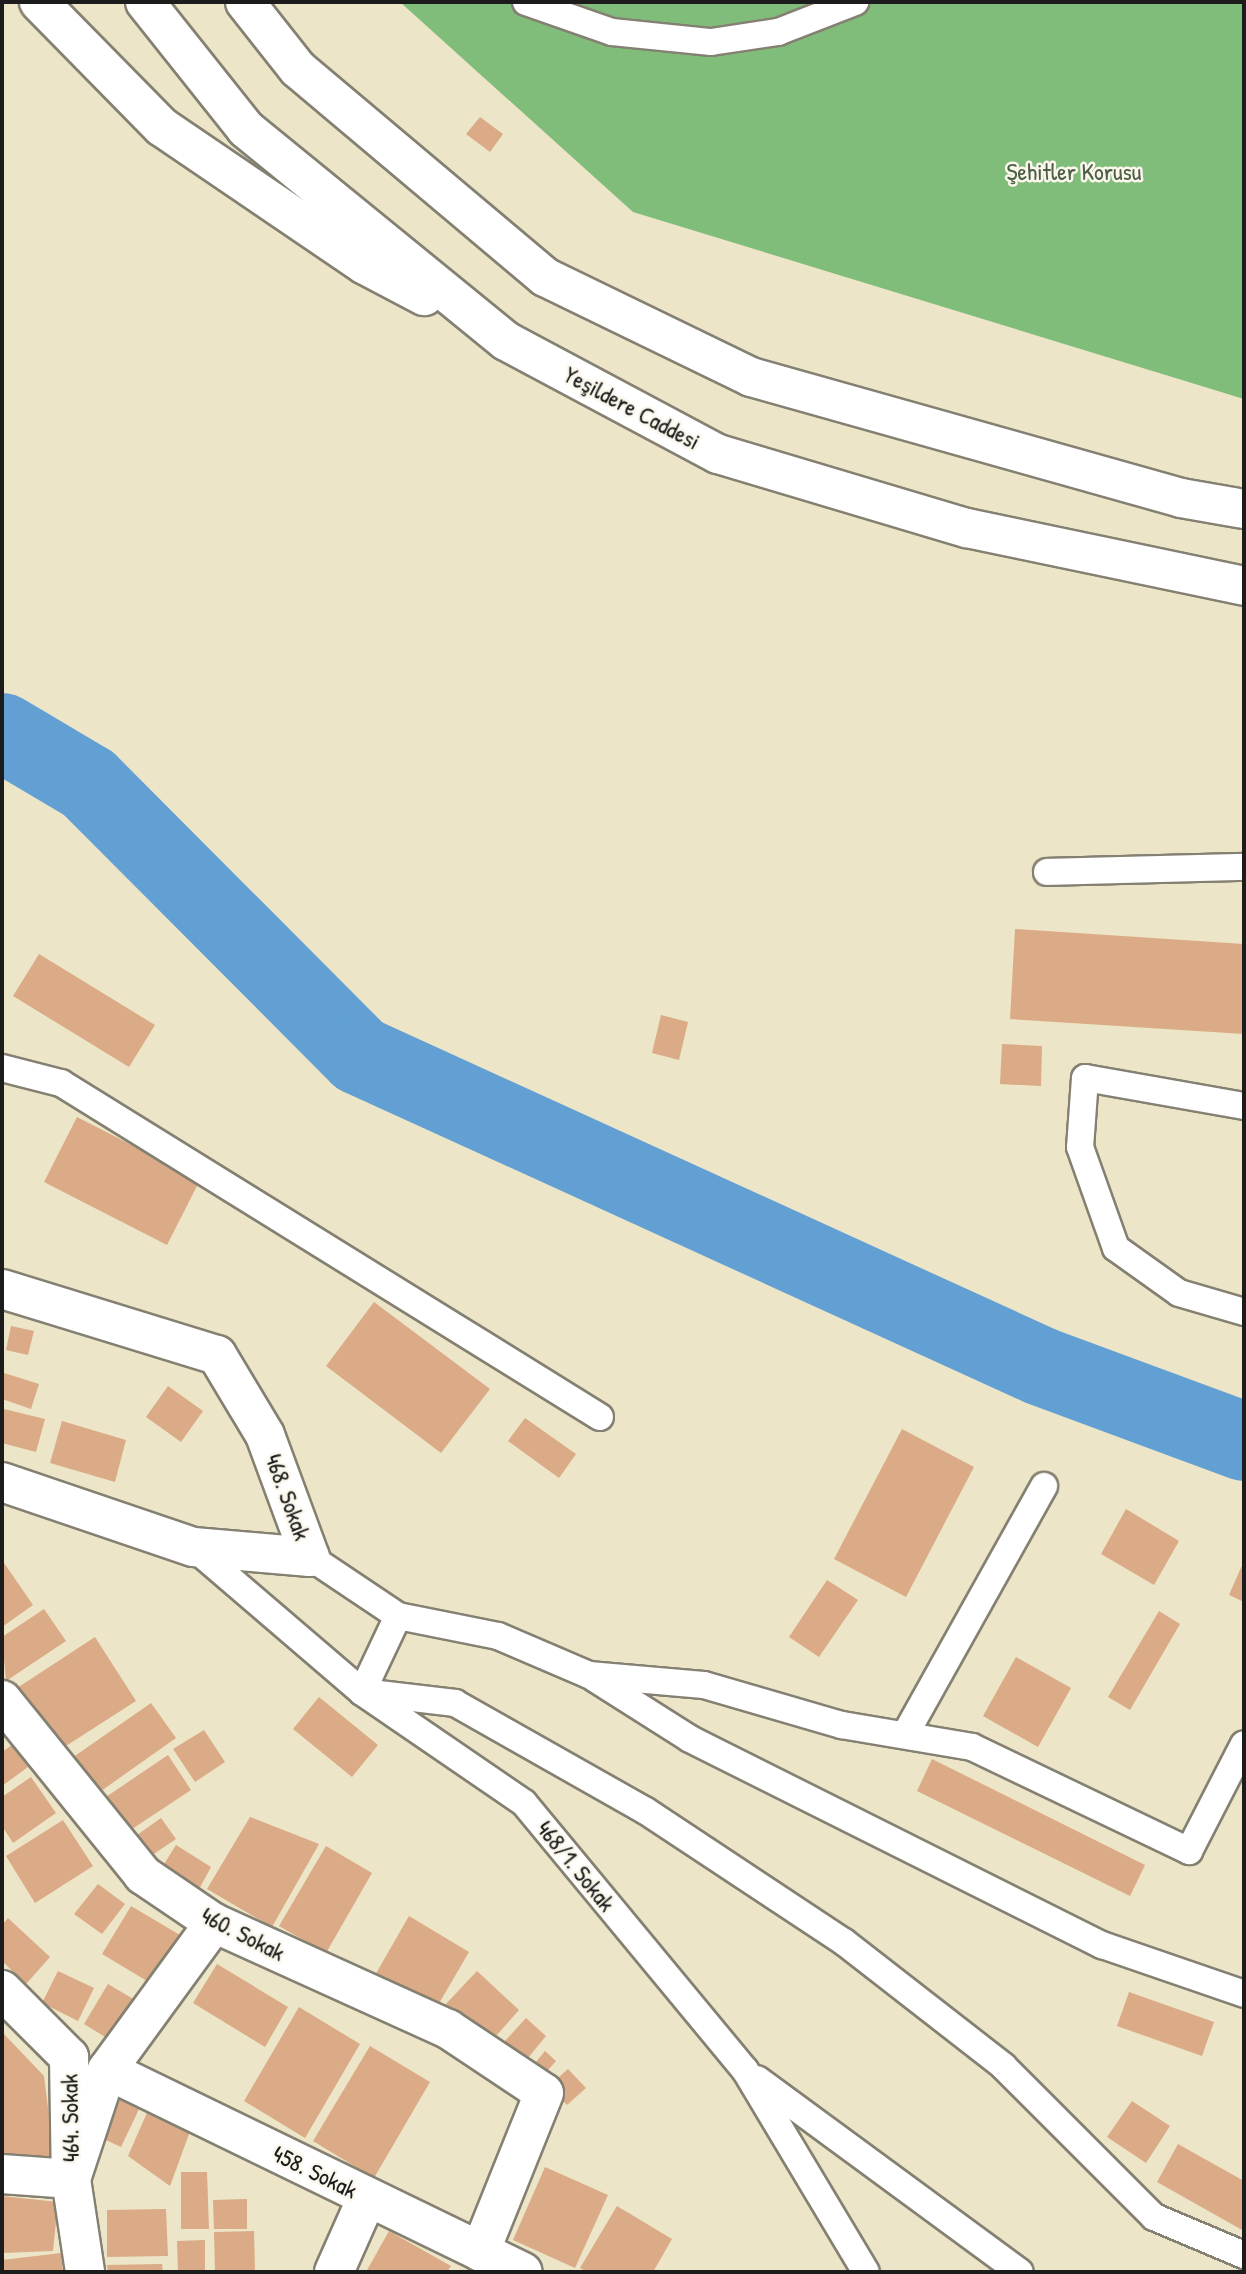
<!DOCTYPE html>
<meta charset="utf-8">
<style>
body{margin:0}
#map{position:relative;width:1246px;height:2274px;overflow:hidden;background:#ede5c7;font-family:"Patrick Hand",sans-serif}
div>[style]{position:absolute}
.forest>*{inset:0;background:#80bc7a}
.river>*{height:79px;margin:-39.5px;padding:0 39.5px;transform-origin:39.5px;border-radius:39.5px;background:#62a0d4}
.building>*{inset:0;background:#daab86}
.roads{filter:drop-shadow(2px 0 #848072) drop-shadow(-2px 0 #848072) drop-shadow(0 2px #848072) drop-shadow(0 -2px #848072)}
.lane>*{height:26px;margin:-13px;padding:0 13px;transform-origin:13px;border-radius:13px;background:#fff}
.street>*{height:38px;margin:-19px;padding:0 19px;transform-origin:19px;border-radius:19px;background:#fff}
.highway>*{height:38px;margin:-19px;padding:0 19px;transform-origin:19px;border-radius:19px;background:#fff}
span{translate:-50% -50%;white-space:nowrap;text-align:center;line-height:1.15;-webkit-text-stroke:5px #fbf7ec;paint-order:stroke}
.park-label{font-size:24px;color:#4a5f44}
.street-label{font-size:24px;color:#1c1c1c}
.frame{position:absolute;inset:0;border:4px solid #1c1c1c;pointer-events:none}
</style>
<div id="map">
<div class="forest">
<div style="clip-path:polygon(400px 2px,1244px 2px,1244px 399px,633px 212px)"></div>
</div>
<div class="river">
<div style="left:2px;top:732px;width:100px;rotate:30.7deg"></div>
<div style="left:88px;top:783px;width:384px;rotate:45.1deg"></div>
<div style="left:359px;top:1055px;width:750px;rotate:24.51deg"></div>
<div style="left:1041px;top:1366px;width:216px;rotate:20.3deg"></div>
</div>
<div class="building">
<div style="clip-path:polygon(480px 117px,503px 134px,490px 152px,466px 134px)"></div>
<div style="clip-path:polygon(1015px 929px,1244px 944px,1244px 1034px,1010px 1019px)"></div>
<div style="clip-path:polygon(39px 954px,155px 1025px,129px 1067px,13px 996px)"></div>
<div style="clip-path:polygon(661px 1015px,688px 1022px,679px 1060px,652px 1053px)"></div>
<div style="clip-path:polygon(1002px 1044px,1042px 1046px,1041px 1086px,1000px 1084px)"></div>
<div style="clip-path:polygon(77px 1117px,200px 1180px,167px 1245px,44px 1182px)"></div>
<div style="clip-path:polygon(374px 1302px,490px 1389px,441px 1453px,326px 1366px)"></div>
<div style="clip-path:polygon(11px 1326px,34px 1331px,28px 1355px,6px 1350px)"></div>
<div style="clip-path:polygon(4px 1373px,39px 1384px,31px 1409px,2px 1399px)"></div>
<div style="clip-path:polygon(168px 1386px,203px 1411px,181px 1442px,146px 1417px)"></div>
<div style="clip-path:polygon(4px 1409px,45px 1419px,36px 1452px,2px 1443px)"></div>
<div style="clip-path:polygon(525px 1418px,576px 1454px,559px 1478px,508px 1441px)"></div>
<div style="clip-path:polygon(62px 1421px,126px 1440px,115px 1482px,50px 1463px)"></div>
<div style="clip-path:polygon(902px 1429px,974px 1467px,906px 1597px,834px 1559px)"></div>
<div style="clip-path:polygon(1126px 1509px,1179px 1541px,1154px 1585px,1101px 1554px)"></div>
<div style="clip-path:polygon(2px 1560px,33px 1605px,2px 1627px)"></div>
<div style="clip-path:polygon(1244px 1561px,1244px 1602px,1229px 1595px)"></div>
<div style="clip-path:polygon(827px 1580px,858px 1600px,819px 1657px,789px 1637px)"></div>
<div style="clip-path:polygon(44px 1609px,66px 1641px,6px 1681px,2px 1637px)"></div>
<div style="clip-path:polygon(1159px 1611px,1180px 1624px,1130px 1710px,1108px 1697px)"></div>
<div style="clip-path:polygon(95px 1637px,136px 1701px,55px 1753px,14px 1690px)"></div>
<div style="clip-path:polygon(1016px 1657px,1071px 1688px,1038px 1747px,983px 1716px)"></div>
<div style="clip-path:polygon(319px 1697px,378px 1745px,352px 1777px,293px 1729px)"></div>
<div style="clip-path:polygon(151px 1703px,176px 1738px,94px 1796px,69px 1760px)"></div>
<div style="clip-path:polygon(204px 1730px,225px 1762px,195px 1782px,173px 1749px)"></div>
<div style="clip-path:polygon(12px 1745px,28px 1767px,2px 1786px,2px 1752px)"></div>
<div style="clip-path:polygon(168px 1755px,191px 1790px,126px 1833px,103px 1799px)"></div>
<div style="clip-path:polygon(932px 1759px,1145px 1865px,1130px 1896px,917px 1791px)"></div>
<div style="clip-path:polygon(31px 1777px,56px 1813px,13px 1843px,2px 1826px,2px 1797px)"></div>
<div style="clip-path:polygon(250px 1817px,319px 1844px,272px 1927px,207px 1889px)"></div>
<div style="clip-path:polygon(161px 1818px,176px 1839px,145px 1860px,130px 1840px)"></div>
<div style="clip-path:polygon(63px 1820px,93px 1866px,35px 1903px,6px 1856px)"></div>
<div style="clip-path:polygon(176px 1845px,211px 1867px,198px 1891px,161px 1869px)"></div>
<div style="clip-path:polygon(326px 1846px,372px 1873px,326px 1953px,279px 1926px)"></div>
<div style="clip-path:polygon(98px 1884px,125px 1904px,102px 1934px,74px 1914px)"></div>
<div style="clip-path:polygon(131px 1906px,185px 1938px,157px 1987px,102px 1954px)"></div>
<div style="clip-path:polygon(409px 1916px,469px 1952px,434px 2012px,374px 1977px)"></div>
<div style="clip-path:polygon(8px 1918px,50px 1957px,26px 1984px,2px 1961px,2px 1925px)"></div>
<div style="clip-path:polygon(217px 1964px,288px 2007px,265px 2047px,193px 2003px)"></div>
<div style="clip-path:polygon(58px 1971px,94px 1988px,78px 2021px,42px 2003px)"></div>
<div style="clip-path:polygon(477px 1971px,519px 2010px,487px 2046px,444px 2006px)"></div>
<div style="clip-path:polygon(108px 1984px,140px 2003px,115px 2043px,84px 2024px)"></div>
<div style="clip-path:polygon(1129px 1992px,1214px 2022px,1202px 2056px,1117px 2026px)"></div>
<div style="clip-path:polygon(299px 2007px,360px 2044px,305px 2138px,244px 2101px)"></div>
<div style="clip-path:polygon(526px 2018px,546px 2036px,518px 2070px,496px 2051px)"></div>
<div style="clip-path:polygon(2px 2032px,44px 2076px,55px 2164px,2px 2159px)"></div>
<div style="clip-path:polygon(370px 2046px,430px 2082px,374px 2178px,313px 2141px)"></div>
<div style="clip-path:polygon(545px 2051px,556px 2061px,541px 2078px,530px 2069px)"></div>
<div style="clip-path:polygon(568px 2069px,586px 2088px,567px 2105px,549px 2086px)"></div>
<div style="clip-path:polygon(111px 2093px,140px 2107px,121px 2147px,93px 2134px)"></div>
<div style="clip-path:polygon(1132px 2101px,1170px 2126px,1146px 2163px,1107px 2137px)"></div>
<div style="clip-path:polygon(149px 2108px,192px 2126px,170px 2186px,128px 2156px)"></div>
<div style="clip-path:polygon(1178px 2144px,1244px 2181px,1244px 2231px,1157px 2182px)"></div>
<div style="clip-path:polygon(545px 2167px,608px 2195px,575px 2268px,513px 2240px)"></div>
<div style="clip-path:polygon(181px 2172px,207px 2172px,209px 2229px,181px 2229px)"></div>
<div style="clip-path:polygon(2px 2196px,58px 2202px,53px 2251px,3px 2253px)"></div>
<div style="clip-path:polygon(247px 2199px,247px 2229px,214px 2229px,213px 2200px)"></div>
<div style="clip-path:polygon(617px 2206px,672px 2239px,653px 2272px,587px 2272px,580px 2268px)"></div>
<div style="clip-path:polygon(166px 2209px,168px 2256px,107px 2257px,107px 2210px)"></div>
<div style="clip-path:polygon(254px 2231px,255px 2272px,215px 2272px,214px 2232px)"></div>
<div style="clip-path:polygon(389px 2231px,451px 2266px,447px 2272px,366px 2272px)"></div>
<div style="clip-path:polygon(205px 2240px,205px 2272px,178px 2272px,177px 2241px)"></div>
<div style="clip-path:polygon(61px 2253px,63px 2272px,2px 2272px,2px 2260px)"></div>
<div style="clip-path:polygon(162px 2264px,163px 2272px,108px 2272px,107px 2265px)"></div>
</div>
<div class="roads">
<div class="lane">
<div style="left:526px;top:2px;width:91px;rotate:19.2deg"></div>
<div style="left:612px;top:32px;width:100px;rotate:5.8deg"></div>
<div style="left:711px;top:42px;width:68px;rotate:-8.5deg"></div>
<div style="left:778px;top:32px;width:83px;rotate:-21.3deg"></div>
<div style="left:1047px;top:872px;width:197px;rotate:-1.5deg"></div>
<div style="left:2px;top:1068px;width:61px;rotate:14.3deg"></div>
<div style="left:61px;top:1083px;width:634px;rotate:31.79deg"></div>
<div style="left:1244px;top:1106px;width:161px;rotate:-170deg"></div>
<div style="left:1085px;top:1078px;width:69px;rotate:94.1deg"></div>
<div style="left:1080px;top:1147px;width:107px;rotate:70.4deg"></div>
<div style="left:1116px;top:1248px;width:77px;rotate:35.5deg"></div>
<div style="left:1179px;top:1293px;width:68px;rotate:16.3deg"></div>
<div style="left:193px;top:1547px;width:223px;rotate:40.6deg"></div>
<div style="left:362px;top:1692px;width:196px;rotate:34.4deg"></div>
<div style="left:524px;top:1803px;width:347px;rotate:50.4deg"></div>
<div style="left:745px;top:2070px;width:235px;rotate:59.1deg"></div>
<div style="left:310px;top:1557px;width:106px;rotate:33.8deg"></div>
<div style="left:398px;top:1616px;width:102px;rotate:11.3deg"></div>
<div style="left:498px;top:1636px;width:99px;rotate:23.2deg"></div>
<div style="left:589px;top:1675px;width:115px;rotate:5deg"></div>
<div style="left:704px;top:1685px;width:144px;rotate:16.2deg"></div>
<div style="left:842px;top:1725px;width:132px;rotate:9.6deg"></div>
<div style="left:972px;top:1747px;width:241px;rotate:25.6deg"></div>
<div style="left:1189px;top:1851px;width:120px;rotate:-62.8deg"></div>
<div style="left:398px;top:1616px;width:84px;rotate:115.3deg"></div>
<div style="left:362px;top:1692px;width:94px;rotate:6.7deg"></div>
<div style="left:455px;top:1703px;width:219px;rotate:29.5deg"></div>
<div style="left:646px;top:1811px;width:237px;rotate:33.5deg"></div>
<div style="left:844px;top:1942px;width:202px;rotate:37.9deg"></div>
<div style="left:1003px;top:2066px;width:214px;rotate:45deg"></div>
<div style="left:1154px;top:2217px;width:98px;rotate:22.9deg"></div>
<div style="left:594px;top:1678px;width:114px;rotate:32.4deg"></div>
<div style="left:690px;top:1739px;width:461px;rotate:26.6deg"></div>
<div style="left:1102px;top:1945px;width:150px;rotate:19deg"></div>
<div style="left:906px;top:1733px;width:283px;rotate:-60.8deg"></div>
<div style="left:757px;top:2079px;width:326px;rotate:36.3deg"></div>
</div>
<div class="street">
<div style="left:2px;top:1289px;width:225px;rotate:17.1deg"></div>
<div style="left:217px;top:1355px;width:93px;rotate:59deg"></div>
<div style="left:265px;top:1435px;width:130px;rotate:69.8deg"></div>
<div style="left:310px;top:1557px;width:117px;rotate:-175.1deg"></div>
<div style="left:193px;top:1547px;width:202px;rotate:-161.2deg"></div>
<div style="left:2px;top:1700px;width:225px;rotate:51.1deg"></div>
<div style="left:143px;top:1875px;width:86px;rotate:34.1deg"></div>
<div style="left:214px;top:1923px;width:257px;rotate:24.4deg"></div>
<div style="left:448px;top:2029px;width:115px;rotate:33.7deg"></div>
<div style="left:544px;top:2093px;width:171px;rotate:111.9deg"></div>
<div style="left:2px;top:1990px;width:95px;rotate:45deg"></div>
<div style="left:69px;top:2057px;width:122px;rotate:89.1deg"></div>
<div style="left:71px;top:2179px;width:94px;rotate:81.4deg"></div>
<div style="left:107px;top:2070px;width:462px;rotate:25.9deg"></div>
<div style="left:2px;top:2174px;width:69px;rotate:4.1deg"></div>
<div style="left:71px;top:2179px;width:115px;rotate:-71.7deg"></div>
<div style="left:107px;top:2070px;width:182px;rotate:-53.9deg"></div>
<div style="left:334px;top:2272px;width:81px;rotate:-66deg"></div>
</div>
<div class="highway">
<div style="left:39px;top:2px;width:175px;rotate:45.5deg"></div>
<div style="left:162px;top:127px;width:245px;rotate:34.2deg"></div>
<div style="left:365px;top:265px;width:67px;rotate:27.7deg"></div>
<div style="left:145px;top:2px;width:162px;rotate:51.5deg"></div>
<div style="left:246px;top:129px;width:335px;rotate:39.2deg"></div>
<div style="left:506px;top:341px;width:240px;rotate:28.1deg"></div>
<div style="left:718px;top:454px;width:260px;rotate:16.6deg"></div>
<div style="left:967px;top:528px;width:283px;rotate:11.8deg"></div>
<div style="left:245px;top:2px;width:85px;rotate:51.7deg"></div>
<div style="left:298px;top:69px;width:323px;rotate:40.1deg"></div>
<div style="left:545px;top:277px;width:229px;rotate:25.9deg"></div>
<div style="left:751px;top:377px;width:447px;rotate:15.7deg"></div>
<div style="left:1181px;top:498px;width:64px;rotate:9.9deg"></div>
</div>
</div>
<div class="park-label">
<span style="left:1074px;top:172px">Şehitler Korusu</span>
</div>
<div class="street-label">
<span style="left:632px;top:408px;rotate:28deg">Yeşildere Caddesi</span>
<span style="left:288px;top:1497px;rotate:70deg">468. Sokak</span>
<span style="left:576px;top:1866px;rotate:51deg">468/1. Sokak</span>
<span style="left:243px;top:1934px;rotate:27deg">460. Sokak</span>
<span style="left:70px;top:2118px;rotate:-91deg">464. Sokak</span>
<span style="left:315px;top:2172px;rotate:26deg">458. Sokak</span>
</div>
<div class="frame"></div>
</div>
